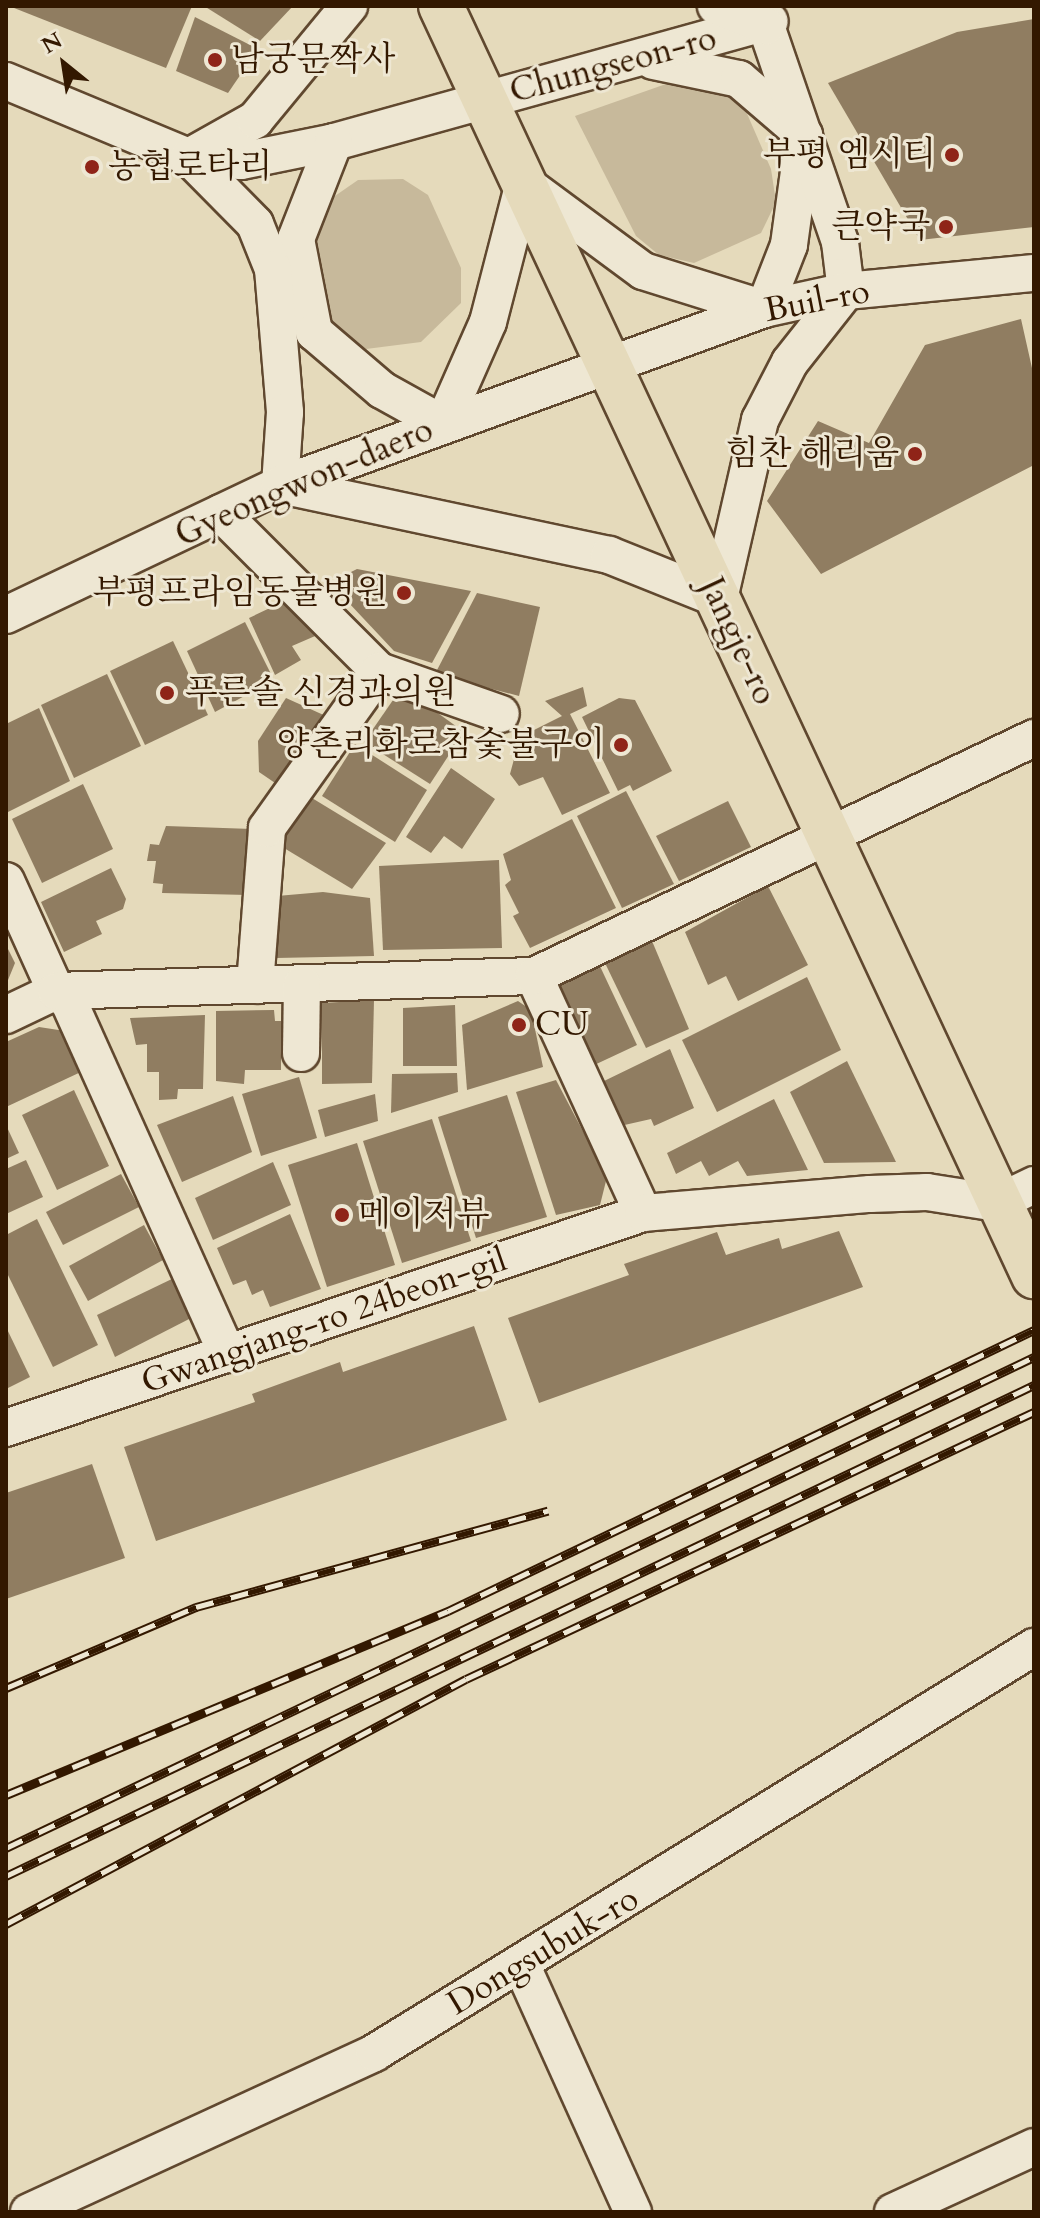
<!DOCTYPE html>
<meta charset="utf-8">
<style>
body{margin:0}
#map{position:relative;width:1040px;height:2218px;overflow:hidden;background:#e5dabb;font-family:Cardo,"Noto Serif KR",serif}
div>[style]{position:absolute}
.green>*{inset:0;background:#c7b99b}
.building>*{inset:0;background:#907d61}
.roads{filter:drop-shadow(2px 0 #60482f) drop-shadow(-2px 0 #60482f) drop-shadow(0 2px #60482f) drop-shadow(0 -2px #60482f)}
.minor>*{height:36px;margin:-18px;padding:0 18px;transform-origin:18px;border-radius:18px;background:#eee7d3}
.major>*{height:44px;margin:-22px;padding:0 22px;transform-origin:22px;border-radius:22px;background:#e5dabb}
.rail>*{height:9px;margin-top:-4.5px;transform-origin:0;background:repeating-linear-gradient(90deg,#eee7d3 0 18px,#331800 0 36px);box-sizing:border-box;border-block:2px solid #331800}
.dots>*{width:22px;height:22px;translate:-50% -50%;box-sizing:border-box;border:4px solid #eee7d3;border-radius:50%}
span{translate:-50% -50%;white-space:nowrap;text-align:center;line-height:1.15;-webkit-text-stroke:6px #eee7d3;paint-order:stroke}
.poi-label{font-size:34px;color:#331800}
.left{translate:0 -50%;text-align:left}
.right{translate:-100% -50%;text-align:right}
.street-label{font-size:34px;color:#331800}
.frame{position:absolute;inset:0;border:8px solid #331800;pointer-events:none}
.north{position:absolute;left:24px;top:24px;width:80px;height:80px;-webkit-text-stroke:6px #eee7d3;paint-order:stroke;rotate:330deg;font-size:22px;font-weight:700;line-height:32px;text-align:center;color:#331800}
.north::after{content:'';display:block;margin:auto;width:28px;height:36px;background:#331800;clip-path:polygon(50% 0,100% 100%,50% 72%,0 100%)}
</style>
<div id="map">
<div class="green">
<div style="clip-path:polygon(683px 78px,726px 88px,745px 109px,771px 169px,776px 202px,761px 233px,694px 263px,659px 255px,636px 236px,575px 116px)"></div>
<div style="clip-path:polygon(403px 179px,428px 195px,461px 268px,461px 303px,421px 342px,366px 349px,342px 339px,319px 304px,314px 227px,332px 198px,358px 180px)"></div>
</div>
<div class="building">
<div style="clip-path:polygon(9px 6px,192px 6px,166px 68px)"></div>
<div style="clip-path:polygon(204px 6px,293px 6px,260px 41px)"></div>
<div style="clip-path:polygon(195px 17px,258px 49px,228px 93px,176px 71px)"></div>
<div style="clip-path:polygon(1034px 19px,1034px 227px,920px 240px,828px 83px,957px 32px)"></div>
<div style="clip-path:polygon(1021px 319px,1034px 377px,1034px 465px,821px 574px,767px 501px,818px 421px,869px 443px,925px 345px)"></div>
<div style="clip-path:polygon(357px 569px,471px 591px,432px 663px,394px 651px,348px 602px,347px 574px)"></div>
<div style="clip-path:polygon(477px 593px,540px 607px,519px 696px,435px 674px)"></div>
<div style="clip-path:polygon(291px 598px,329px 630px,292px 646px,301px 660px,275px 675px,249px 618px)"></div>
<div style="clip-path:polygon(245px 622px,274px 680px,215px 712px,187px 651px)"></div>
<div style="clip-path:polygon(173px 641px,208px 715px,145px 745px,110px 671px)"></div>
<div style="clip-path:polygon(107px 674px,141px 746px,74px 778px,41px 705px)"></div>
<div style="clip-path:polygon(402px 687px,464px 732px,430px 784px,364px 742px)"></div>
<div style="clip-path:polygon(583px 687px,587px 706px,570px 714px,610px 793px,562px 815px,543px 777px,519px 786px,510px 774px,520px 737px,562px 716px,545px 701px)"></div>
<div style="clip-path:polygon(286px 698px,328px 717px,278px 785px,259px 772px,258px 741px)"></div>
<div style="clip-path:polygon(619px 698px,635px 700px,672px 771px,633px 791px,630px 785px,618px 791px,582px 717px)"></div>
<div style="clip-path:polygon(39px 708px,70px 781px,6px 813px,6px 724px)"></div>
<div style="clip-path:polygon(355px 744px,427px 790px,395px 842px,322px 796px)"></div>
<div style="clip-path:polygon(451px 768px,495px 799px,462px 849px,444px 836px,431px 853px,406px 837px)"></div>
<div style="clip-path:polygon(83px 784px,113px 849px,42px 883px,12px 819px)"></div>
<div style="clip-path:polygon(626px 791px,674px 884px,622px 908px,577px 816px)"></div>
<div style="clip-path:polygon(307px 795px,386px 843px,352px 889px,279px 845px)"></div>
<div style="clip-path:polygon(728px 801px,751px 847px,679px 881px,656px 836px)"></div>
<div style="clip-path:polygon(572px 819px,616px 908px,530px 948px,513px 916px,519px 913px,505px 885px,511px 880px,503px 854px)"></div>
<div style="clip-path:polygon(166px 826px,252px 829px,248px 895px,162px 893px,163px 884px,153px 883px,156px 861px,147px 861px,150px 844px,159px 845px)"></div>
<div style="clip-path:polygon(499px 860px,502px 948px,383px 950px,379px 866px)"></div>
<div style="clip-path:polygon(111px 868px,126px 899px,123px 909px,96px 921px,102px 934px,64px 952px,41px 902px)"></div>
<div style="clip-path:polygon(768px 886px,808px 965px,738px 1001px,726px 976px,708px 985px,685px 932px)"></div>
<div style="clip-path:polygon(323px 892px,370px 898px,374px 956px,276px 958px,277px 896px)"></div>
<div style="clip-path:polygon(652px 941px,689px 1029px,646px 1048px,605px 963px)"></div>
<div style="clip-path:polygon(6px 945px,15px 963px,6px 985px)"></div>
<div style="clip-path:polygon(598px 962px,637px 1045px,590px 1067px,554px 989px)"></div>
<div style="clip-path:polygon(807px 977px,841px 1050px,717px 1112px,682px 1040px)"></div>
<div style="clip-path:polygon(374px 1000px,372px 1083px,322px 1084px,322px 1003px)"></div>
<div style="clip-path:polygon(518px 1001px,531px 1010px,543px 1067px,467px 1090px,462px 1025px)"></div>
<div style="clip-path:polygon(455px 1005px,457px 1066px,403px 1066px,403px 1008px)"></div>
<div style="clip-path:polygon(274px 1010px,275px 1021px,281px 1021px,281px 1070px,245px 1070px,244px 1084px,216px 1081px,216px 1011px)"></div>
<div style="clip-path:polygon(205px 1015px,203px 1089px,178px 1089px,177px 1099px,159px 1100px,159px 1072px,147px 1072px,147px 1044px,136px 1045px,130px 1018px)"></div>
<div style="clip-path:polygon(39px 1027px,65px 1031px,83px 1071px,6px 1107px,6px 1042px)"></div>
<div style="clip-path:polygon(670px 1049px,694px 1108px,654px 1126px,651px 1119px,620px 1126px,602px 1082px)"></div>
<div style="clip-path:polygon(847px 1061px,896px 1162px,824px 1163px,790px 1092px)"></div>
<div style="clip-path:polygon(457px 1073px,458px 1092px,391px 1113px,392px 1074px)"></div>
<div style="clip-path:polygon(299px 1077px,317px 1138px,261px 1156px,242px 1094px)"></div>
<div style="clip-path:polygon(556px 1080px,607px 1177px,600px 1205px,556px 1215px,516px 1092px)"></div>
<div style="clip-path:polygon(74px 1090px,109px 1166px,57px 1190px,22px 1115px)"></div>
<div style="clip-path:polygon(375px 1094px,378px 1121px,325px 1137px,318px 1110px)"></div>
<div style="clip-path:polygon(507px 1095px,547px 1217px,476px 1238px,438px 1117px)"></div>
<div style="clip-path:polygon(233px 1096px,252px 1152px,182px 1182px,157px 1125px)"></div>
<div style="clip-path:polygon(774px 1099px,808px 1170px,747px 1176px,738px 1161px,709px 1176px,701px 1161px,676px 1174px,667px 1153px)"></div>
<div style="clip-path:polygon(432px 1119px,471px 1241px,402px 1263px,363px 1141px)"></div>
<div style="clip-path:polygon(6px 1125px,19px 1153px,6px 1159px)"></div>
<div style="clip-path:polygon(357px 1143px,395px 1265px,327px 1287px,288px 1165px)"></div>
<div style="clip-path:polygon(26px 1160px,43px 1197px,6px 1214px,6px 1169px)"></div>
<div style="clip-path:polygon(273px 1162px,291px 1205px,213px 1240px,195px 1198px)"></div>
<div style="clip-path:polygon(121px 1174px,139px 1207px,63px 1245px,46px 1212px)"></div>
<div style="clip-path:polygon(290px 1214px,321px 1289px,270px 1307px,263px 1290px,252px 1295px,246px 1280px,233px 1285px,217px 1248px)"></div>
<div style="clip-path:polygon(37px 1219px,98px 1345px,53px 1367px,6px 1271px,6px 1235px)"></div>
<div style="clip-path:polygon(144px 1225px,163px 1260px,88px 1301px,69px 1266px)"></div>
<div style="clip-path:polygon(839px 1231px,863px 1287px,539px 1403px,508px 1318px,629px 1275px,624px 1264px,717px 1232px,726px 1255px,779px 1238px,782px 1249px)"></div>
<div style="clip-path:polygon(176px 1277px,193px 1317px,115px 1357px,97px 1315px)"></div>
<div style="clip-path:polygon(474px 1326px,507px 1420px,156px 1541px,124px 1447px,255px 1402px,252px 1394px,340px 1362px,343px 1372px)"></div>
<div style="clip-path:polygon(6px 1327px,30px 1377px,6px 1389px)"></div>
<div style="clip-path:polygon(92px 1464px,125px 1558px,6px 1599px,6px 1493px)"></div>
</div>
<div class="roads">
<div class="minor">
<div style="left:653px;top:61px;width:88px;rotate:11.8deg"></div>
<div style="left:739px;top:79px;width:86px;rotate:40.7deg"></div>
<div style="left:804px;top:135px;width:111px;rotate:97.8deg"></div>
<div style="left:789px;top:245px;width:69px;rotate:111.3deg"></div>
<div style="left:6px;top:81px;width:198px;rotate:22.6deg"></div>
<div style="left:189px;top:157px;width:52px;rotate:4.4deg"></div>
<div style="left:241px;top:161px;width:95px;rotate:-11.5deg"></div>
<div style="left:334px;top:142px;width:452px;rotate:-15.5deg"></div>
<div style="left:334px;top:142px;width:104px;rotate:111.4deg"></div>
<div style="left:296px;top:239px;width:95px;rotate:79deg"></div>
<div style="left:314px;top:332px;width:89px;rotate:40.5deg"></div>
<div style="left:382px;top:390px;width:70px;rotate:29.1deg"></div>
<div style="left:189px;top:157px;width:94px;rotate:45.4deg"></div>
<div style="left:255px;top:224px;width:48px;rotate:68.2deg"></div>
<div style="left:273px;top:269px;width:144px;rotate:85.2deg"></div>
<div style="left:285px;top:412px;width:73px;rotate:93.9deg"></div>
<div style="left:189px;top:157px;width:76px;rotate:-29.3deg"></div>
<div style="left:255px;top:120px;width:148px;rotate:-50.5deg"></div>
<div style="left:443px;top:424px;width:111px;rotate:-66.2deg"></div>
<div style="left:488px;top:322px;width:144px;rotate:-75.5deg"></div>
<div style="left:524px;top:183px;width:148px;rotate:36.5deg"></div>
<div style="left:643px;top:271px;width:127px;rotate:17.4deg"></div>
<div style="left:280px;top:485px;width:336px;rotate:12deg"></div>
<div style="left:609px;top:555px;width:118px;rotate:21.8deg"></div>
<div style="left:719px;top:599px;width:184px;rotate:-77.1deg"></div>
<div style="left:760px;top:420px;width:65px;rotate:-62.7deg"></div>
<div style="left:790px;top:362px;width:90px;rotate:-51.7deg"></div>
<div style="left:846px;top:291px;width:49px;rotate:-97deg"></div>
<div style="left:840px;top:242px;width:228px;rotate:-108.9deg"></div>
<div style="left:766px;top:26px;width:54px;rotate:-158.2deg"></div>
<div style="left:221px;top:513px;width:223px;rotate:45deg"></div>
<div style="left:379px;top:671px;width:129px;rotate:19.4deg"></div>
<div style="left:6px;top:615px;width:303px;rotate:-25.4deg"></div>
<div style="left:280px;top:485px;width:515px;rotate:-19.98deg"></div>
<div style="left:764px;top:309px;width:84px;rotate:-12.4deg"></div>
<div style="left:846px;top:291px;width:189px;rotate:-5.5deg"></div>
<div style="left:6px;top:881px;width:121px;rotate:65.6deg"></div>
<div style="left:56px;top:991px;width:17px;rotate:40deg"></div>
<div style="left:69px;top:1002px;width:386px;rotate:65.8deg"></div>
<div style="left:534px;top:976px;width:261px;rotate:65.3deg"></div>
<div style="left:255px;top:985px;width:157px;rotate:-85.6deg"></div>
<div style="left:267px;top:828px;width:193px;rotate:-54.5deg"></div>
<div style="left:6px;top:1015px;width:55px;rotate:-25.6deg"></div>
<div style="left:56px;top:991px;width:478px;rotate:-1.8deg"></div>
<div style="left:534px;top:976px;width:554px;rotate:-25.45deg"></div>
<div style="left:301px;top:1053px;width:69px;rotate:-89.2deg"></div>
<div style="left:6px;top:1428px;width:672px;rotate:-18.65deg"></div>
<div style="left:643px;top:1213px;width:228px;rotate:-4.8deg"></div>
<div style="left:870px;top:1194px;width:57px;rotate:-2deg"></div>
<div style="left:927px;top:1192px;width:71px;rotate:8.9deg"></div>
<div style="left:997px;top:1203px;width:41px;rotate:-25.9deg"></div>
<div style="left:521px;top:1964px;width:272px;rotate:65.7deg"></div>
<div style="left:29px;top:2212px;width:380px;rotate:-24.7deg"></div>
<div style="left:374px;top:2053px;width:775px;rotate:-31.6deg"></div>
<div style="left:893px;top:2212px;width:155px;rotate:-24.7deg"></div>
</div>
<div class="major">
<div style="left:441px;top:6px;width:1402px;rotate:64.97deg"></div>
</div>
</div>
<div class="rail">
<div style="left:6px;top:1688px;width:207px;rotate:-23.1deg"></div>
<div style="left:196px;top:1607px;width:365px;rotate:-15.3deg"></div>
<div style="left:6px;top:1795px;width:479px;rotate:-22.6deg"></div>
<div style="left:448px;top:1611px;width:650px;rotate:-25.62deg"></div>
<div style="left:6px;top:1848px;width:1139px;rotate:-25.53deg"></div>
<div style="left:6px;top:1876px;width:1139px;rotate:-25.53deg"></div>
<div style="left:6px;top:1924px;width:521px;rotate:-28.04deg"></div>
<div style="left:466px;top:1679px;width:628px;rotate:-25.18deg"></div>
</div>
<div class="dots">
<div style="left:215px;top:60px;background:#8f2418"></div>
<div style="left:952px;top:155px;background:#8f2418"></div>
<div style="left:92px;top:167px;background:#8f2418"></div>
<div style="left:946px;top:227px;background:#8f2418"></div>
<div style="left:915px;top:454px;background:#8f2418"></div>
<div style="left:404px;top:593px;background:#8f2418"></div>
<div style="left:167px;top:693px;background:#8f2418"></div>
<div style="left:621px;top:745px;background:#8f2418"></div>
<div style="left:519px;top:1025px;background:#8f2418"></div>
<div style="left:342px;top:1215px;background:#8f2418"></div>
</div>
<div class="poi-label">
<span class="left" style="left:231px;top:60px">남궁문짝사</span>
<span class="right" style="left:936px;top:155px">부평 엠시티</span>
<span class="left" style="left:108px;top:167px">농협로타리</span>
<span class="right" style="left:930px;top:227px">큰약국</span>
<span class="right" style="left:899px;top:454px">힘찬 해리움</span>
<span class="right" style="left:388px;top:593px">부평프라임동물병원</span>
<span class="left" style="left:185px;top:693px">푸른솔 신경과의원</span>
<span class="right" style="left:605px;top:745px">양촌리화로참숯불구이</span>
<span class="left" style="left:535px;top:1025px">CU</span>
<span class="left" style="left:358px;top:1215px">메이저뷰</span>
</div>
<div class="street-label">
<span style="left:613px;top:65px;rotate:-15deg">Chungseon-ro</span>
<span style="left:817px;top:301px;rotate:-11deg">Buil-ro</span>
<span style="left:304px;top:482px;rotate:-23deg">Gyeongwon-daero</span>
<span style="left:738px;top:641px;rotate:65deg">Jangje-ro</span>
<span style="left:324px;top:1321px;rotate:-19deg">Gwangjang-ro 24beon-gil</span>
<span style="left:543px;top:1951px;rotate:-31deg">Dongsubuk-ro</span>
</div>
<div class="frame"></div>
<div class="north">N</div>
</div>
